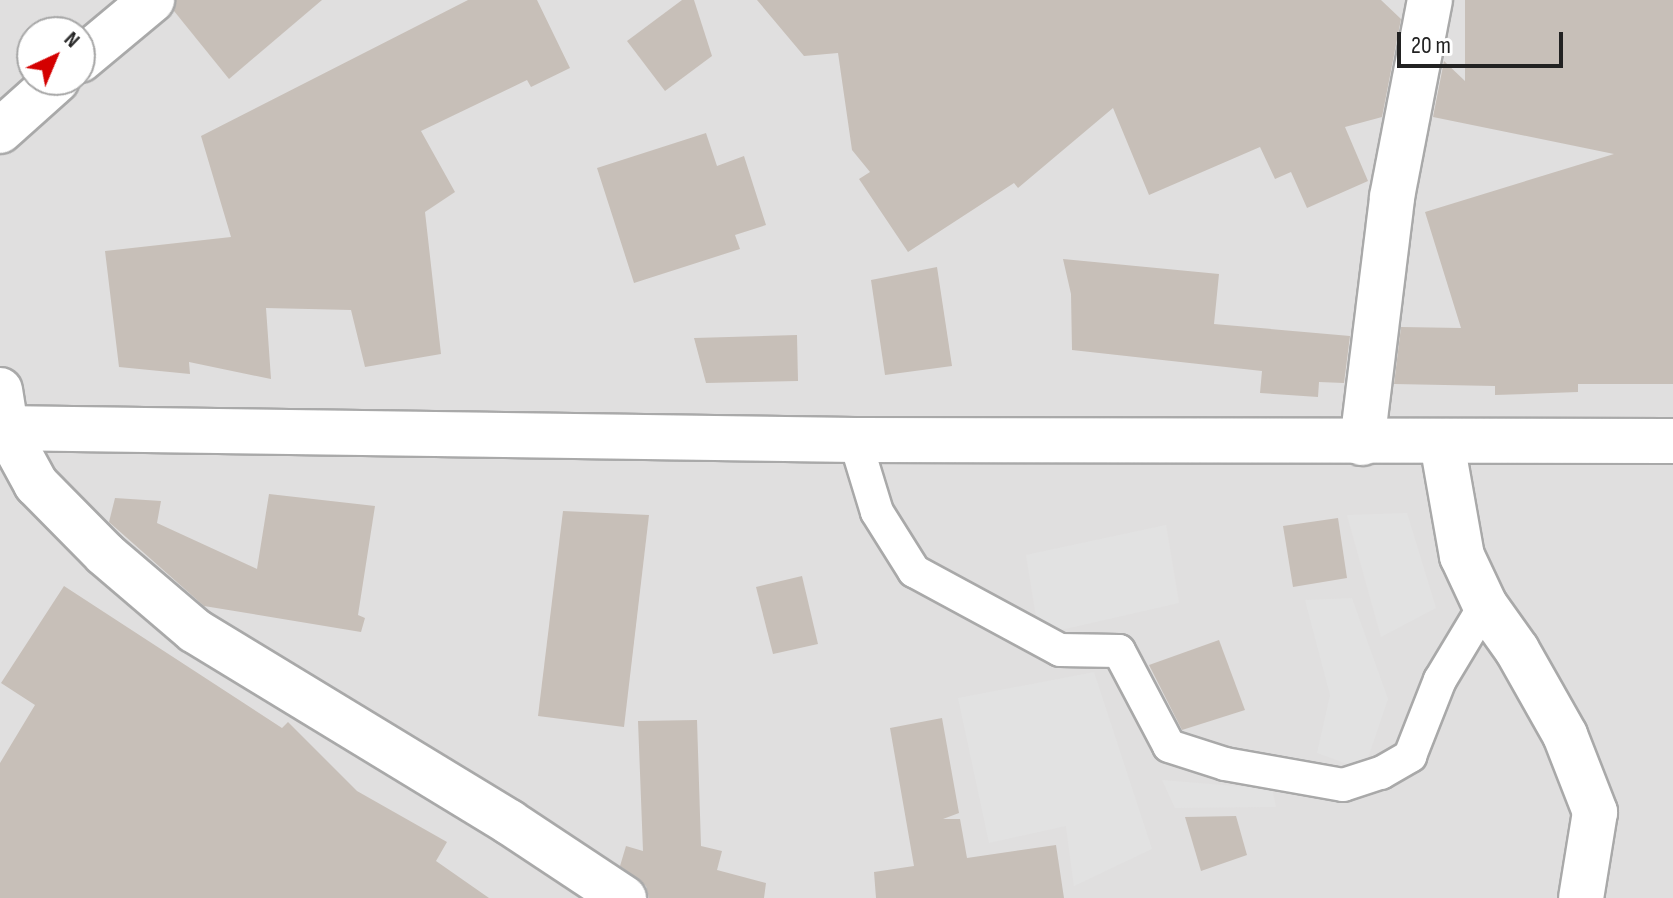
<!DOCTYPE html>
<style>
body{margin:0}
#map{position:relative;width:1673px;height:898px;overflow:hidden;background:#f2efe9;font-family:"Sofia Sans Condensed",sans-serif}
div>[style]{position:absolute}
.residential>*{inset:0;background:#e0dfdf}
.parking>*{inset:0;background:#e2e2e2}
.building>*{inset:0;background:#c7bfb8}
.roads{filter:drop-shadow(2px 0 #a9a9a9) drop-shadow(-2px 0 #a9a9a9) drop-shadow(0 2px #a9a9a9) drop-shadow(0 -2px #a9a9a9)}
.lane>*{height:32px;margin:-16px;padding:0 16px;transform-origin:16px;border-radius:16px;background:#fff}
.street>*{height:44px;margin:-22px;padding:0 22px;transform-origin:22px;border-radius:22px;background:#fff}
span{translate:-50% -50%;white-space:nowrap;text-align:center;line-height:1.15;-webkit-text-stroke:6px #fff;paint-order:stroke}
.north{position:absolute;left:16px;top:16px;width:80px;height:80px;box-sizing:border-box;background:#fff;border:2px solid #a7a7a7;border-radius:50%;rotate:44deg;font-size:22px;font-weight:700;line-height:32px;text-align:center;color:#222}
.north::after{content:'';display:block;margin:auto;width:28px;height:36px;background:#d40000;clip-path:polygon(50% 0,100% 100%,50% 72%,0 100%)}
.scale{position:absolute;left:1397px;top:32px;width:166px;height:36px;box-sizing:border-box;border:4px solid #222;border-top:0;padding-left:10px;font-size:24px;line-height:28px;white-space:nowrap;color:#222;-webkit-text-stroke:6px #fff;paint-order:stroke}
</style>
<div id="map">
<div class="residential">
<div style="clip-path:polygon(evenodd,0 0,1673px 0,1673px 898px,0 898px,0 0,32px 32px,80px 32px,80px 80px,32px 80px,32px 32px)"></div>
</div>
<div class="parking">
<div style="clip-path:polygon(1407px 513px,1436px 608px,1381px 637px,1347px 515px)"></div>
<div style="clip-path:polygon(1166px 525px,1179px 603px,1039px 635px,1026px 555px)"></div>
<div style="clip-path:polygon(1352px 598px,1388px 699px,1364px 770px,1317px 753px,1330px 695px,1305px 600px)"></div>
<div style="clip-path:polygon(1094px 672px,1152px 849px,1074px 886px,1066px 826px,989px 843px,958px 698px)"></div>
<div style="clip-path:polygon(1162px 780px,1272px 789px,1276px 807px,1175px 808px)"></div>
</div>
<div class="building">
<div style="clip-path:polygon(176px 0,322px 0,229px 79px,174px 11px)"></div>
<div style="clip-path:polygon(468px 0,537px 0,570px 68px,531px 87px,527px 80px,421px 131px,455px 192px,425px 212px,441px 354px,365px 367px,351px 310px,266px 308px,271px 379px,189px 362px,190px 374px,119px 367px,105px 251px,231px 237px,201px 136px)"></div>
<div style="clip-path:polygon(682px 0,694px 0,712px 56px,665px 91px,627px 41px)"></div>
<div style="clip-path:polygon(757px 0,1381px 0,1401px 19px,1382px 117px,1345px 127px,1368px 181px,1307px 208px,1291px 172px,1275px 179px,1260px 147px,1149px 195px,1113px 108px,1018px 188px,1014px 183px,908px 252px,859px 179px,870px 172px,852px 150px,838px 53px,804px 56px)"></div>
<div style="clip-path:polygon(1465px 0,1673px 0,1673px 384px,1578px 384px,1578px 392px,1495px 395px,1495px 386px,1394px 384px,1401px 327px,1461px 328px,1425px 212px,1614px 154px,1433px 117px,1444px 61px,1465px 81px)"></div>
<div style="clip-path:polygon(706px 133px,717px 166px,744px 156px,766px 225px,735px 235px,740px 249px,634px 283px,597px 168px)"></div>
<div style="clip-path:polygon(1063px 259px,1219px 274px,1214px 324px,1350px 336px,1344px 383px,1319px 382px,1318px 397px,1260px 393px,1262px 371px,1072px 350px,1071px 294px)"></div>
<div style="clip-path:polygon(937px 267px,952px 366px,885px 375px,871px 280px)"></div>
<div style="clip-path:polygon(797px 335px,798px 381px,706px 383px,694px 338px)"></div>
<div style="clip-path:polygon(269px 494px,375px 506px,358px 615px,365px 618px,361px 632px,204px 606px,109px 522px,115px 498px,161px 501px,157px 523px,257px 569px)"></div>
<div style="clip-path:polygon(563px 511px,649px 515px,624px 727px,538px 716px)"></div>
<div style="clip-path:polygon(1338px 518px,1347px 578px,1293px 587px,1283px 526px)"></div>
<div style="clip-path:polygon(802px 576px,818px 644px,773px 654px,756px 587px)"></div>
<div style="clip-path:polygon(64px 586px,282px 728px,288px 722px,357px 791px,447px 842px,436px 861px,489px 898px,0 898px,0 763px,35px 705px,1px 683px)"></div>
<div style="clip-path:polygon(1219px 640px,1245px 710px,1182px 730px,1149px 665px)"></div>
<div style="clip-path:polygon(942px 718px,959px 813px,943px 819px,960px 819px,967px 858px,1056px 845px,1064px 898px,876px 898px,874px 872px,914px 866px,890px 728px)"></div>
<div style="clip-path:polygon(697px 720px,701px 846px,722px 851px,717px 870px,766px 883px,764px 898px,649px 898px,646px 886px,620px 866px,626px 846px,643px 851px,638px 721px)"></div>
<div style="clip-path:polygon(1236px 816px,1247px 855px,1201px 871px,1185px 817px)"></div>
</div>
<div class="roads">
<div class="lane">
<div style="left:855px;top:440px;width:75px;rotate:73deg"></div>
<div style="left:877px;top:512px;width:70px;rotate:57.9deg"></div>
<div style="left:914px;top:571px;width:166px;rotate:28.4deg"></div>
<div style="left:1060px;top:650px;width:59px;rotate:1deg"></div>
<div style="left:1119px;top:651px;width:107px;rotate:62.2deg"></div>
<div style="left:1169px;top:746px;width:59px;rotate:17.8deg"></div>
<div style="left:1225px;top:764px;width:120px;rotate:10.1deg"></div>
<div style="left:1343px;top:785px;width:40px;rotate:-18deg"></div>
<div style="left:1381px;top:773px;width:34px;rotate:-30deg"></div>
<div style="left:1410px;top:756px;width:82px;rotate:-68.5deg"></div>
<div style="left:1440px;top:680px;width:87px;rotate:-59deg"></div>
</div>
<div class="street">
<div style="left:80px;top:60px;width:94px;rotate:-39.8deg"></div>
<div style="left:0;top:131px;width:76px;rotate:-41.8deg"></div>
<div style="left:0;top:390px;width:39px;rotate:81deg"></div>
<div style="left:6px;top:429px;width:63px;rotate:61.4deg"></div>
<div style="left:36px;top:484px;width:98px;rotate:45.4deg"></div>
<div style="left:105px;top:554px;width:118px;rotate:40.5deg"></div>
<div style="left:195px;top:631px;width:368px;rotate:31.3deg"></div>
<div style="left:509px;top:822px;width:138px;rotate:33.5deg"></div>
<div style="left:0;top:428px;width:855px;rotate:0.8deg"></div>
<div style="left:855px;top:440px;width:818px;rotate:0.07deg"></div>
<div style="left:1362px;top:443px;width:248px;rotate:-83deg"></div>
<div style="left:1392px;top:197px;width:201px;rotate:-79.1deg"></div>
<div style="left:1442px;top:443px;width:115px;rotate:80deg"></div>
<div style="left:1462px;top:556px;width:54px;rotate:64.9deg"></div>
<div style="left:1485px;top:605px;width:55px;rotate:54.6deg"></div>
<div style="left:1517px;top:650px;width:98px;rotate:60.5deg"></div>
<div style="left:1565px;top:735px;width:83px;rotate:68.7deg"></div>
<div style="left:1595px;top:812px;width:87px;rotate:99.2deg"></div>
</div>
</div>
<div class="north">N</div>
<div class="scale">20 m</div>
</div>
